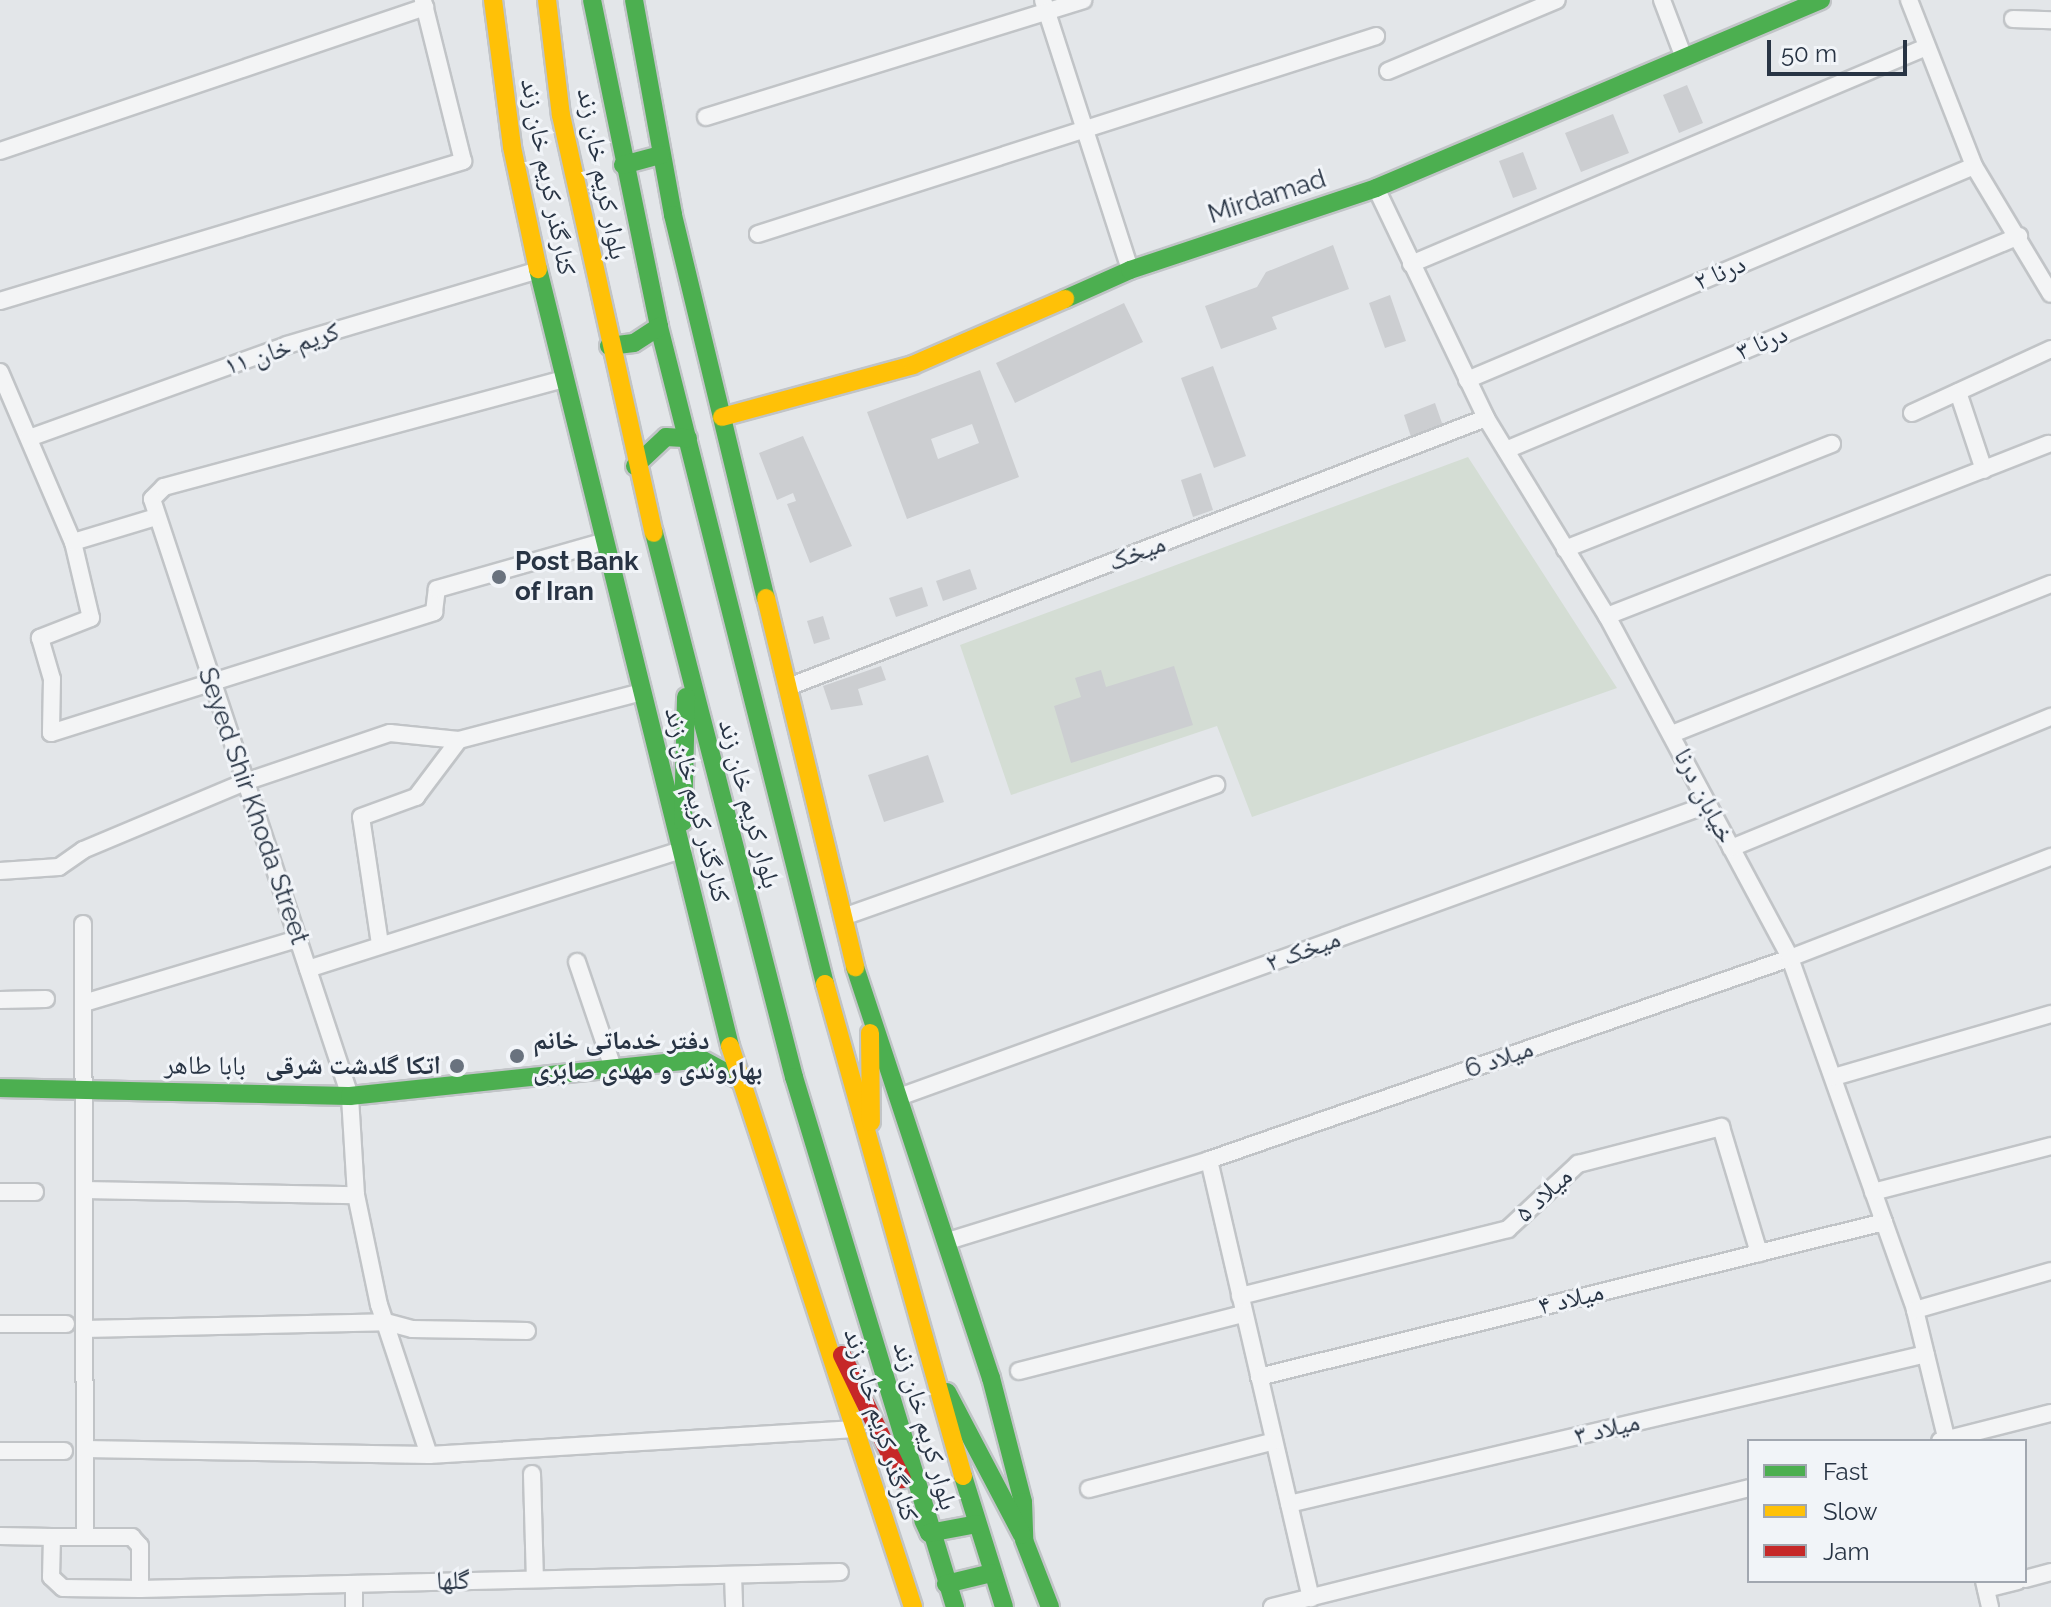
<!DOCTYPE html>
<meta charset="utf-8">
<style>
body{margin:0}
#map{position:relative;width:2051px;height:1607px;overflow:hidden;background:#e3e6e9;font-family:Raleway,"Noto Naskh Arabic",sans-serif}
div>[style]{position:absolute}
.green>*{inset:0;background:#d4ddd4}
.building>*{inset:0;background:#ccced1}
.roads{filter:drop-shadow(2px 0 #c1c4c7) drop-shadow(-2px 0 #c1c4c7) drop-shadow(0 2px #c1c4c7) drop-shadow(0 -2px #c1c4c7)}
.street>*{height:16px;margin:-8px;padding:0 8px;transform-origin:8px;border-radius:8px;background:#f3f4f5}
.fast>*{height:18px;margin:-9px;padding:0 9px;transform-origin:9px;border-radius:9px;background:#4caf50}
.slow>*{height:18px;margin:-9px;padding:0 9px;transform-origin:9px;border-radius:9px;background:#ffc107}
.jam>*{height:18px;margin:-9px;padding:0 9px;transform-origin:9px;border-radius:9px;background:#c62828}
.dots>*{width:22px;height:22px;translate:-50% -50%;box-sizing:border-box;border:4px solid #f1f4f8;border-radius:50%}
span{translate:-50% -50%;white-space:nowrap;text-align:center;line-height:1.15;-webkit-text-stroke:6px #f1f4f8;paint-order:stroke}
.street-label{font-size:26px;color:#283444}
.poi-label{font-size:26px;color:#283444;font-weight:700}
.left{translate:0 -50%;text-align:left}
.right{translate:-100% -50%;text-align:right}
.legend{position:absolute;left:1747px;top:1439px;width:280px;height:144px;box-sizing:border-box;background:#f1f4f8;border:2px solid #a1a7b0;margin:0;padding:10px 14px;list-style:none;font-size:24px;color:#283444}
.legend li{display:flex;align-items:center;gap:16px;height:40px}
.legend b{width:40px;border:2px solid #a1a7b0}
.scale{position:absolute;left:1767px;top:40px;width:140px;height:36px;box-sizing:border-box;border:4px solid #283444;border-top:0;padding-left:10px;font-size:24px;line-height:28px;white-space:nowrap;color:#283444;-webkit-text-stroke:6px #f1f4f8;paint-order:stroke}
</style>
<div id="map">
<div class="green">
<div style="clip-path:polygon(1468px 457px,1617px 688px,1252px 817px,1217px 726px,1011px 795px,960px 645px)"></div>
</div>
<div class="building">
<div style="clip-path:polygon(1687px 85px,1703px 123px,1679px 133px,1663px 95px)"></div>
<div style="clip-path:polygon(1613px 114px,1629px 153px,1581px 172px,1565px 133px)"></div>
<div style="clip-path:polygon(1523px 152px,1537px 189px,1513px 198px,1499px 161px)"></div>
<div style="clip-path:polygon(1333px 245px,1349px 289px,1272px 317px,1277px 329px,1221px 349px,1205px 306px,1257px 287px,1266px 272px)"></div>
<div style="clip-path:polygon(1390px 295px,1406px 341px,1385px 348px,1369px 303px)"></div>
<div style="clip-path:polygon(1124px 303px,1143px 342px,1015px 403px,996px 363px)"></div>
<div style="clip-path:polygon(1213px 366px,1246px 456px,1214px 468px,1181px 378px)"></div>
<div style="clip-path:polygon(evenodd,980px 370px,1019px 477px,907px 519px,867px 412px,980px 370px,972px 424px,979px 443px,938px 459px,931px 439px,972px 424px)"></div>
<div style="clip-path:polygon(1435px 403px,1443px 426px,1411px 437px,1404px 415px)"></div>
<div style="clip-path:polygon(803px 436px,852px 546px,810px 563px,787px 504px,796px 501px,793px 493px,777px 500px,759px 453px)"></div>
<div style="clip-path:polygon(1201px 473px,1213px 510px,1193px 517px,1181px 480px)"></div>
<div style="clip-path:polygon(970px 569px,977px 589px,943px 601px,936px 581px)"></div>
<div style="clip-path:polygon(922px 587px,928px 606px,896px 617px,889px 598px)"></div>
<div style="clip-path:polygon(823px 616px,830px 639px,814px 644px,807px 621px)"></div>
<div style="clip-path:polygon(881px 666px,886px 680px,858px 689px,863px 705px,831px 710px,823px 686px)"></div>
<div style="clip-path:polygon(1174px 666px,1193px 725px,1071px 763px,1054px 706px,1081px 697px,1075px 678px,1101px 670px,1106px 687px)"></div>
<div style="clip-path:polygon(928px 755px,944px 802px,884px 822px,868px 775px)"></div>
</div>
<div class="roads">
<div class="street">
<div style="left:1043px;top:0;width:284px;rotate:72.1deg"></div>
<div style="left:1662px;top:0;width:62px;rotate:69.2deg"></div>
<div style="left:1909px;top:0;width:178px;rotate:68.6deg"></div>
<div style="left:1974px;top:166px;width:149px;rotate:59deg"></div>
<div style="left:2013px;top:19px;width:38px;rotate:2deg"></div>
<div style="left:1388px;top:71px;width:183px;rotate:-22.8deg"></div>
<div style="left:706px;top:117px;width:395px;rotate:-17.2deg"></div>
<div style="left:0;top:151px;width:449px;rotate:-18.7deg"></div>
<div style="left:1376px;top:188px;width:255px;rotate:64.4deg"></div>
<div style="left:1486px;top:418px;width:232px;rotate:58.6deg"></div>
<div style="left:1607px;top:616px;width:388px;rotate:61.8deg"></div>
<div style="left:1790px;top:958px;width:374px;rotate:70.4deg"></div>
<div style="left:1915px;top:1310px;width:135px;rotate:76.3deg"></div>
<div style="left:758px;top:234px;width:649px;rotate:-17.76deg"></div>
<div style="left:1411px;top:264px;width:557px;rotate:-22.83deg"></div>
<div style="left:0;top:301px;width:484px;rotate:-16.8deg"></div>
<div style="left:463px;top:161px;width:166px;rotate:-104deg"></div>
<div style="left:0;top:372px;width:185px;rotate:66.8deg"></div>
<div style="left:73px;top:542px;width:78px;rotate:76.7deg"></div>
<div style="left:91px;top:618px;width:55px;rotate:158.6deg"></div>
<div style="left:40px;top:638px;width:43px;rotate:73.7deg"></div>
<div style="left:52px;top:679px;width:54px;rotate:91.1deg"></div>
<div style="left:51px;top:733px;width:402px;rotate:-17.5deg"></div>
<div style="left:434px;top:612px;width:23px;rotate:-83deg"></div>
<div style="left:437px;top:589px;width:172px;rotate:-15.9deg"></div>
<div style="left:1467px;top:380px;width:550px;rotate:-22.88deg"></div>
<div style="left:1958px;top:392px;width:82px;rotate:71.6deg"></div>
<div style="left:1912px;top:413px;width:153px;rotate:-24.7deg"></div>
<div style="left:29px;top:438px;width:274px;rotate:-19.8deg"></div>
<div style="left:287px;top:345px;width:263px;rotate:-16.6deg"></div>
<div style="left:1506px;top:450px;width:556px;rotate:-22.64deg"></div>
<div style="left:73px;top:542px;width:87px;rotate:-16.8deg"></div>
<div style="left:1565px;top:549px;width:287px;rotate:-21.5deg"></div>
<div style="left:1607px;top:616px;width:474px;rotate:-21.3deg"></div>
<div style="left:788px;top:687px;width:748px;rotate:-21.08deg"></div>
<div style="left:1672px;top:734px;width:408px;rotate:-21.6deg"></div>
<div style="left:1731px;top:848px;width:346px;rotate:-22.3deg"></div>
<div style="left:0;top:871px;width:59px;rotate:-3.9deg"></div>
<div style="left:59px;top:867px;width:29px;rotate:-35deg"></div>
<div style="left:83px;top:850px;width:176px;rotate:-22.8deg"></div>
<div style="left:245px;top:782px;width:153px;rotate:-18.7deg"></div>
<div style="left:390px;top:733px;width:69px;rotate:5.8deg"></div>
<div style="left:459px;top:740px;width:189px;rotate:-14.7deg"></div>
<div style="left:843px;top:917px;width:396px;rotate:-19.5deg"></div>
<div style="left:83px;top:924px;width:612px;rotate:89.81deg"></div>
<div style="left:380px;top:944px;width:128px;rotate:-98.5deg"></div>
<div style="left:361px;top:817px;width:59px;rotate:-20deg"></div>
<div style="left:416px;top:797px;width:71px;rotate:-53deg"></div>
<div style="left:577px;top:962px;width:112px;rotate:71.2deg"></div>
<div style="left:308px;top:969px;width:394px;rotate:-17.7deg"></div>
<div style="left:0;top:1000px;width:46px;rotate:-1.2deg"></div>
<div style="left:84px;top:1003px;width:222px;rotate:-16.7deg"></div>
<div style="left:1834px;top:1077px;width:226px;rotate:-16.2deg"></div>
<div style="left:899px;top:1097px;width:859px;rotate:-19.87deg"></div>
<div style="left:1209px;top:1160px;width:450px;rotate:76.9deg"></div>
<div style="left:84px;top:1190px;width:272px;rotate:1.1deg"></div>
<div style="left:0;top:1192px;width:35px"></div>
<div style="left:1873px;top:1192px;width:184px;rotate:-14.5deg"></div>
<div style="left:948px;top:1241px;width:273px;rotate:-17.2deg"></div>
<div style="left:1209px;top:1160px;width:615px;rotate:-19.17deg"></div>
<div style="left:1790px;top:958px;width:280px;rotate:-21.2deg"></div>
<div style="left:1240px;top:1296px;width:276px;rotate:-14deg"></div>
<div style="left:1508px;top:1229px;width:96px;rotate:-42.9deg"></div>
<div style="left:1578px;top:1164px;width:148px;rotate:-14.5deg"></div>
<div style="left:1721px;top:1127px;width:132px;rotate:73.2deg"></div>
<div style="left:1915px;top:1310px;width:141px;rotate:-16deg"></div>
<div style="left:0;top:1324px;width:66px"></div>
<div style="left:84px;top:1329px;width:302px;rotate:-1.3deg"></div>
<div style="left:386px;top:1322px;width:27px;rotate:15deg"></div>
<div style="left:412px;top:1329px;width:115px;rotate:1deg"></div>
<div style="left:1019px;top:1371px;width:231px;rotate:-14.3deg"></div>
<div style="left:1259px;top:1377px;width:644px;rotate:-13.93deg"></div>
<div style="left:1940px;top:1441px;width:114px;rotate:-14.2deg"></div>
<div style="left:85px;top:1449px;width:344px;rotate:1deg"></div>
<div style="left:429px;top:1455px;width:423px;rotate:-3.5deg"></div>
<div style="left:0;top:1451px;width:64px"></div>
<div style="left:429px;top:1455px;width:158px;rotate:-108.4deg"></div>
<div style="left:379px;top:1305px;width:112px;rotate:-101.8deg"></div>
<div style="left:356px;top:1195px;width:99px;rotate:-93.5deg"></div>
<div style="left:350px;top:1096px;width:629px;rotate:-108.35deg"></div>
<div style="left:152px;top:499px;width:17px;rotate:-45deg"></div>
<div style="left:164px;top:487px;width:411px;rotate:-15.1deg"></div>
<div style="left:532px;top:1474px;width:105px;rotate:88.4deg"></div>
<div style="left:1089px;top:1489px;width:191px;rotate:-14.5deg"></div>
<div style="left:1289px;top:1504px;width:654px;rotate:-13.25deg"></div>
<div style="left:0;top:1536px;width:52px;rotate:1.1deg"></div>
<div style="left:733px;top:1575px;width:32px;rotate:88deg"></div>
<div style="left:2025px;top:1579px;width:27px;rotate:-15deg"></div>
<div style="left:1984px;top:1581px;width:27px;rotate:77deg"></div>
<div style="left:354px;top:1584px;width:23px;rotate:90deg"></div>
<div style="left:140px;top:1589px;width:43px;rotate:-90deg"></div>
<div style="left:140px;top:1546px;width:12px;rotate:-132deg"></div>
<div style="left:132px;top:1537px;width:80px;rotate:180deg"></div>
<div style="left:52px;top:1537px;width:40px;rotate:91.4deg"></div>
<div style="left:51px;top:1577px;width:16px;rotate:43deg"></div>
<div style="left:63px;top:1588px;width:77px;rotate:0.7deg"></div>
<div style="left:140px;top:1589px;width:700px;rotate:-1.39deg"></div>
<div style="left:1986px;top:1589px;width:32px;rotate:-14deg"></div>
<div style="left:1272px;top:1607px;width:492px;rotate:-14deg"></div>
</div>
<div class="fast">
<div style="left:592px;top:0;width:334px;rotate:78.4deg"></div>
<div style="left:659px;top:327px;width:678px;rotate:75.82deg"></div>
<div style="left:634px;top:0;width:219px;rotate:79.7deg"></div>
<div style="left:673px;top:215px;width:394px;rotate:76.4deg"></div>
<div style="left:623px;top:165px;width:39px;rotate:-15deg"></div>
<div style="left:538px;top:269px;width:800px;rotate:76.12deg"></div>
<div style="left:1065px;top:299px;width:71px;rotate:-24deg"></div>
<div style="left:1130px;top:270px;width:259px;rotate:-18.4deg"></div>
<div style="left:1376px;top:188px;width:483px;rotate:-22.9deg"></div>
<div style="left:609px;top:346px;width:25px;rotate:-7deg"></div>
<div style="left:634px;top:343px;width:30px;rotate:-33deg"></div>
<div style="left:635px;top:466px;width:42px;rotate:-43.1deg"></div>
<div style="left:666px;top:437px;width:22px;rotate:3deg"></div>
<div style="left:654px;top:533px;width:562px;rotate:75.57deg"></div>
<div style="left:794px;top:1077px;width:554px;rotate:73.1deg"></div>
<div style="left:683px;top:822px;width:125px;rotate:-88.6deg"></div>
<div style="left:855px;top:967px;width:433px;rotate:71.7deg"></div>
<div style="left:991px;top:1378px;width:128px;rotate:75.5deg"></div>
<div style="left:1023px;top:1502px;width:38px;rotate:88deg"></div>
<div style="left:1024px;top:1540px;width:72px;rotate:68.8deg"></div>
<div style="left:0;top:1088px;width:350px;rotate:1.3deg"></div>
<div style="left:350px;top:1096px;width:353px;rotate:-6deg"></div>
<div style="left:701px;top:1059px;width:44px;rotate:28.3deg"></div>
<div style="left:947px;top:1392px;width:161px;rotate:62.3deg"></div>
<div style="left:963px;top:1476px;width:137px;rotate:72.6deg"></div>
<div style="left:923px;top:1520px;width:14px;rotate:65deg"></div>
<div style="left:929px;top:1533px;width:49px;rotate:-10.6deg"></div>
<div style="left:946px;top:1584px;width:47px;rotate:-13.4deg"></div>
</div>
<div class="slow">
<div style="left:493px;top:0;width:148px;rotate:82.6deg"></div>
<div style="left:512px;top:147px;width:125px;rotate:78deg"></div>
<div style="left:547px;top:0;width:116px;rotate:83.1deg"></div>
<div style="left:561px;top:115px;width:428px;rotate:77.5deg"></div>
<div style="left:722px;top:417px;width:198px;rotate:-15.2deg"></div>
<div style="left:913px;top:365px;width:166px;rotate:-23.5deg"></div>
<div style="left:766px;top:598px;width:380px;rotate:76.4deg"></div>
<div style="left:825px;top:984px;width:511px;rotate:74.33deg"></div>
<div style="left:870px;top:1033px;width:89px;rotate:89.4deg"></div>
<div style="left:730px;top:1046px;width:590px;rotate:71.93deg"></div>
</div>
<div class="jam">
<div style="left:842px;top:1355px;width:138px;rotate:64.2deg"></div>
</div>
</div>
<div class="dots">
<div style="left:499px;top:577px;background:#69727e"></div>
<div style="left:517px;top:1056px;background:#69727e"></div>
<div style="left:457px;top:1066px;background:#69727e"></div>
</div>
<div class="street-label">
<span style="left:602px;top:174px;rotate:79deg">بلوار کریم خان زند</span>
<span style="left:548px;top:177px;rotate:79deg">کنارگذر کریم خان زند</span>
<span style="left:1267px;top:197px;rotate:-18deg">Mirdamad</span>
<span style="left:1720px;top:273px;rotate:-23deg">درنا ۲</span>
<span style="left:1762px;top:343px;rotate:-23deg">درنا ۳</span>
<span style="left:282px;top:349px;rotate:-18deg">کریم خان ۱۱</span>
<span style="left:1137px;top:553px;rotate:-21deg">میخک</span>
<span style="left:1704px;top:796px;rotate:63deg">خیابان درنا</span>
<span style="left:749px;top:804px;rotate:75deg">بلوار کریم خان زند</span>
<span style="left:697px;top:805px;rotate:76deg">کنارگذر کریم خان زند</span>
<span style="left:253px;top:806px;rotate:71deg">Seyed Shir Khoda Street</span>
<span style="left:1303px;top:951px;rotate:-20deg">میخک ۲</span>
<span style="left:1499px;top:1059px;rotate:-19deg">میلاد 6</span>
<span style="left:205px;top:1066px;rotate:1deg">بابا طاهر</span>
<span style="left:1544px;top:1195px;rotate:-43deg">میلاد ۵</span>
<span style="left:1571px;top:1299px;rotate:-14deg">میلاد ۴</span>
<span style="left:881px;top:1425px;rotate:73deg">کنارگذر کریم خان زند</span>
<span style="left:925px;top:1426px;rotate:74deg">بلوار کریم خان زند</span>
<span style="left:1607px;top:1429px;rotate:-13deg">میلاد ۳</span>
<span style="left:453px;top:1581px;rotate:-1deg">گلها</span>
</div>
<div class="poi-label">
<span class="left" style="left:515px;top:577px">Post Bank<br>of Iran</span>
<span class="left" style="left:533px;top:1056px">دفتر خدماتی خانم<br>بهاروندی و مهدی صابری</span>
<span class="right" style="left:441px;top:1066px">اتکا گلدشت شرقی</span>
</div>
<ul class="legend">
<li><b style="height:10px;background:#4caf50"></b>Fast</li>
<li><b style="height:10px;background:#ffc107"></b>Slow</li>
<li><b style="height:10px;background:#c62828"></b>Jam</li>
</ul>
<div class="scale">50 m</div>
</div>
